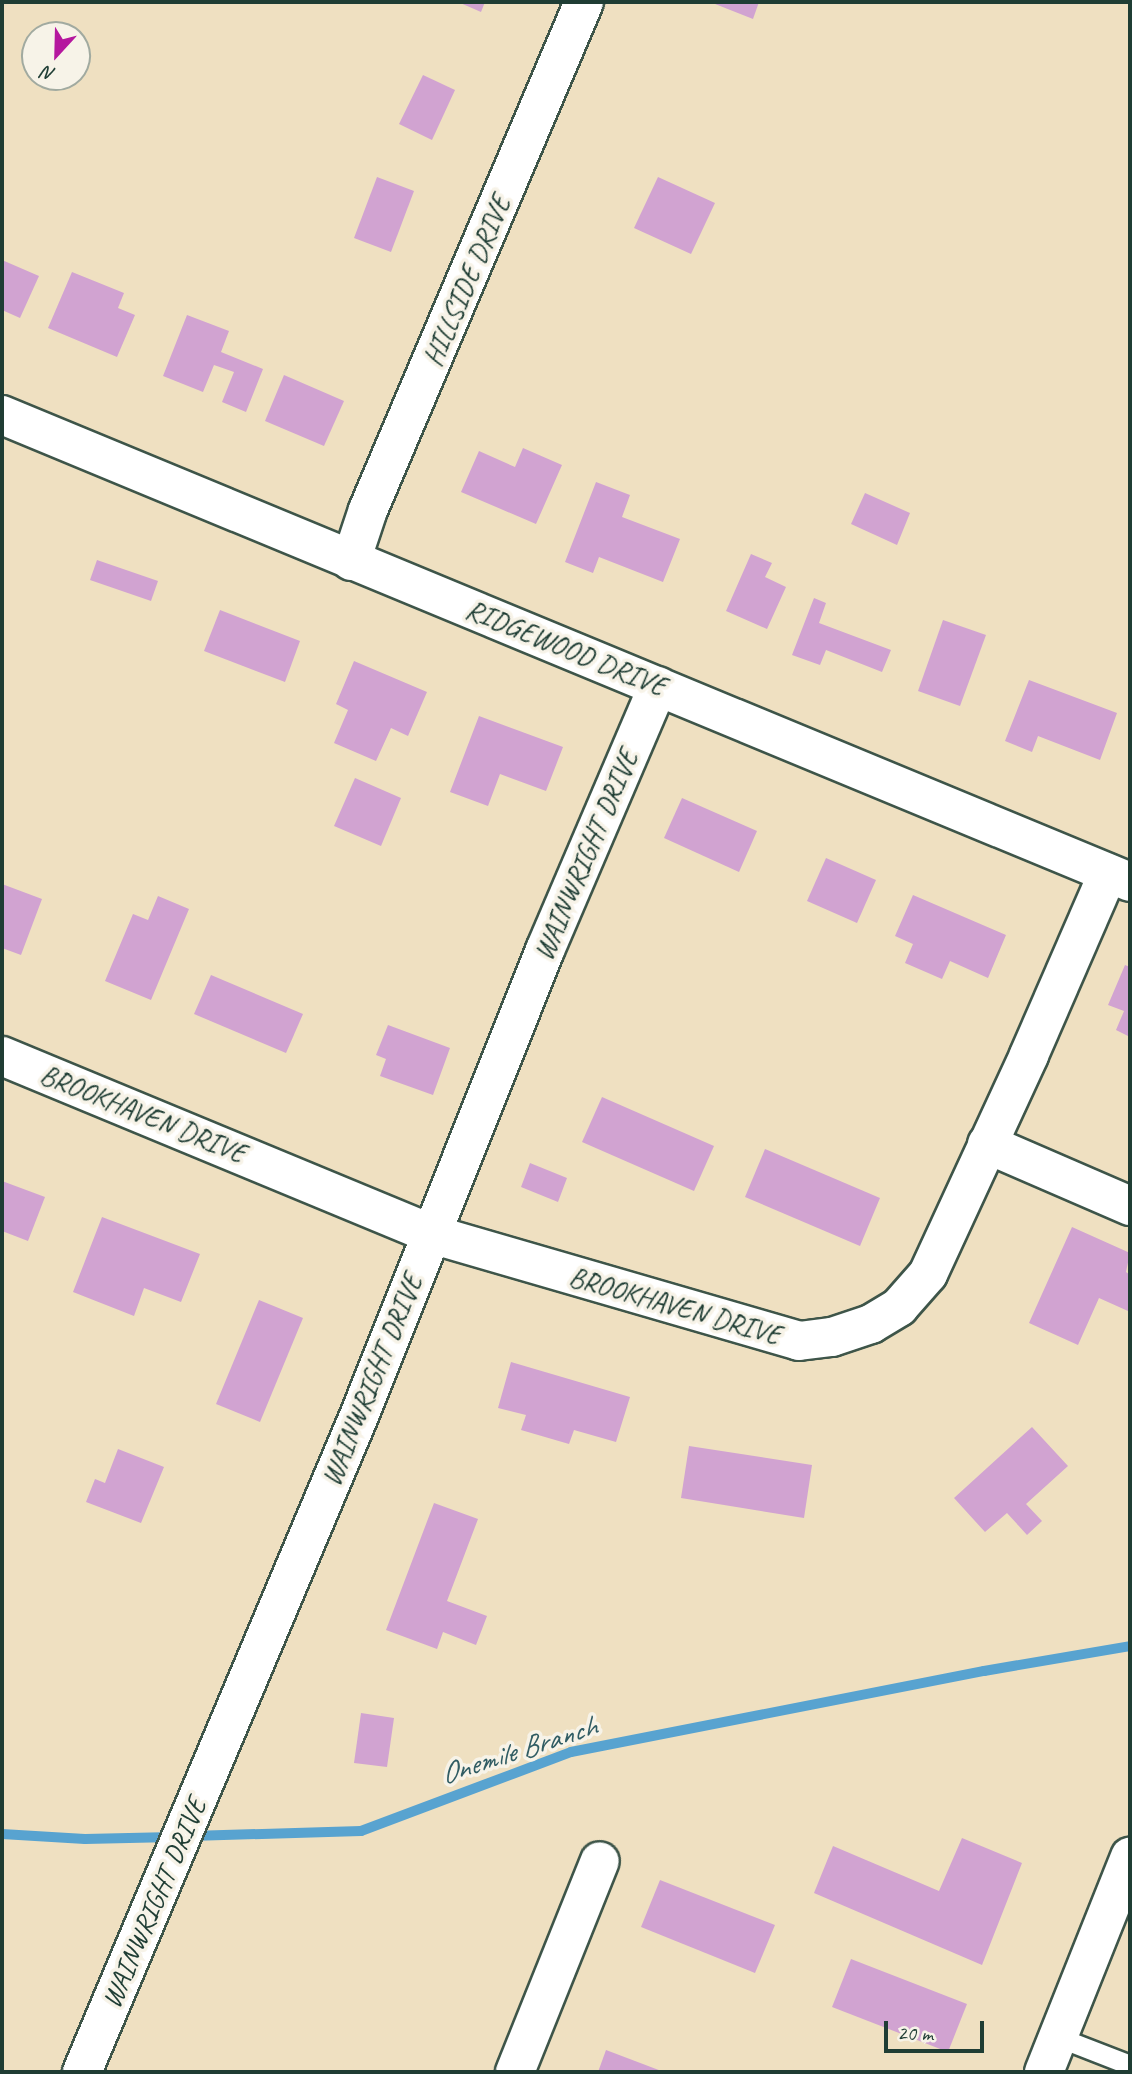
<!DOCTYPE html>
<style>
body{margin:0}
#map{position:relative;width:1132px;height:2074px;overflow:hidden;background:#efe0c1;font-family:Caveat,sans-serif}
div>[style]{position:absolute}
.stream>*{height:10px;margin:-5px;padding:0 5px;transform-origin:5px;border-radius:5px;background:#58a3d0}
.building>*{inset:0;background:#d1a3d1}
.roads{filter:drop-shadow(2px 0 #3e5549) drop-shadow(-2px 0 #3e5549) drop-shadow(0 2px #3e5549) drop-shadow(0 -2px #3e5549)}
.service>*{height:19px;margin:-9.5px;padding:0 9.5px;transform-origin:9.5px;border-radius:9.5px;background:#fff}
.minor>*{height:38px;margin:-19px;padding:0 19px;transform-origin:19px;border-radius:19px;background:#fff}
span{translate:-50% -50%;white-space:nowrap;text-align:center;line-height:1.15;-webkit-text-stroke:7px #f7f3e8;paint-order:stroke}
.street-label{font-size:28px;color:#1f3d34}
.water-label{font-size:30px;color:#305c63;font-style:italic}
.frame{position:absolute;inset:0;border:4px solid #1f3d34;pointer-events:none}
.north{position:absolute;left:21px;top:21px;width:70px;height:70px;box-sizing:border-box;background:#f7f3e8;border:2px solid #a1aaa0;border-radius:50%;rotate:202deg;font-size:19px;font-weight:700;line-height:28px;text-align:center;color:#1f3d34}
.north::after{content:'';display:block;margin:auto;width:24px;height:32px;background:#b5179e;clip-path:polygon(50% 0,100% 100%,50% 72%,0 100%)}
.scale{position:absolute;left:884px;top:2021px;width:100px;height:32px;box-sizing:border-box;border:4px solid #1f3d34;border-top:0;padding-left:9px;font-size:21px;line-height:24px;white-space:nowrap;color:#1f3d34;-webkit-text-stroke:5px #f7f3e8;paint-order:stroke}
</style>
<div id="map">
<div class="stream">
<div style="left:2px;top:1834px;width:83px;rotate:3.4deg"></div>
<div style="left:85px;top:1839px;width:88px;rotate:-1.3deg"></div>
<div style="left:191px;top:1836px;width:170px;rotate:-1.7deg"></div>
<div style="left:361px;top:1831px;width:224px;rotate:-20.6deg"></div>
<div style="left:571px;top:1752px;width:421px;rotate:-11.1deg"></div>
<div style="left:984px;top:1671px;width:148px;rotate:-9.7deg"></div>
</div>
<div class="building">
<div style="clip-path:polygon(458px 2px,485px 2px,481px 12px)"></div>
<div style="clip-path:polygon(710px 2px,759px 2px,753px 19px)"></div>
<div style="clip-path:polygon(423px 75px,455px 90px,432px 140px,399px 124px)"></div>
<div style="clip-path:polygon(377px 177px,414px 191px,391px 252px,354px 238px)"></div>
<div style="clip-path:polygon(658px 177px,715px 203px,691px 254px,634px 228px)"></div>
<div style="clip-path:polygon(2px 260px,39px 276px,20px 318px,2px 310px)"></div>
<div style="clip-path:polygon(72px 272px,124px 293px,118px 308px,135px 315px,117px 357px,48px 328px)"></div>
<div style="clip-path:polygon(187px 315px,229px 331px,221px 352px,263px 369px,246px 412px,222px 402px,234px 372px,214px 365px,203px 392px,163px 376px)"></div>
<div style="clip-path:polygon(284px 375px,344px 401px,324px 446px,265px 421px)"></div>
<div style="clip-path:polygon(523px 448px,562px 465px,536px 524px,461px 492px,479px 451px,515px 467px)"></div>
<div style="clip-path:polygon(596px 482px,630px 495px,622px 517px,680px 539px,663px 582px,599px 557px,593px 573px,565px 562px)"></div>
<div style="clip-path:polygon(865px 493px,910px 513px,897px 545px,851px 524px)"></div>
<div style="clip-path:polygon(751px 554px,772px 563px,765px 577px,786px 587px,767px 629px,726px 611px)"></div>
<div style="clip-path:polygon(97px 560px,158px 581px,151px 601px,90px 580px)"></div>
<div style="clip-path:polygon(814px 598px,826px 603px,819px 623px,891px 650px,882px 672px,826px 650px,820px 665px,792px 655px)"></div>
<div style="clip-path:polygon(220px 610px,300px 641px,285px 682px,204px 651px)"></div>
<div style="clip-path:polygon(943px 620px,986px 635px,960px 706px,918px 691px)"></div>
<div style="clip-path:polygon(354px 661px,427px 692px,408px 736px,391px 728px,376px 761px,334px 743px,348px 710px,336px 704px)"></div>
<div style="clip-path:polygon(1029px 680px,1117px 713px,1100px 760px,1038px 736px,1032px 752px,1005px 741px)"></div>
<div style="clip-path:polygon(479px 716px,563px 747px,546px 791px,500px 774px,488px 806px,450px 792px)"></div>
<div style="clip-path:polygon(355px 778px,401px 798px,381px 846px,334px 826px)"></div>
<div style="clip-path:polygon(682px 798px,757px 831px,739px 872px,664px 838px)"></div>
<div style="clip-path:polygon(826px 858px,876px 880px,857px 923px,807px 901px)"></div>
<div style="clip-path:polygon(2px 884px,42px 899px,21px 955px,2px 948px)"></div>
<div style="clip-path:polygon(913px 895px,1006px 935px,988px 978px,950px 961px,942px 979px,905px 963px,913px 944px,895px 936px)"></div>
<div style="clip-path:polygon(158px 896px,189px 909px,151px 1000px,105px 981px,133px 914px,148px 920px)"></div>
<div style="clip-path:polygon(1125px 965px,1130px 967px,1130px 1037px,1116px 1030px,1124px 1011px,1108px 1005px)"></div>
<div style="clip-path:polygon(211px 975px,303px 1014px,286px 1053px,194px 1014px)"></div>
<div style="clip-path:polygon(388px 1025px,450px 1048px,433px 1095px,380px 1076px,386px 1059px,376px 1055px)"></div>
<div style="clip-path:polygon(602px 1097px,714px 1146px,694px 1191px,582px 1142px)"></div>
<div style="clip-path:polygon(765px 1149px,880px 1198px,860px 1246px,745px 1197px)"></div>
<div style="clip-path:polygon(530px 1163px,567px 1178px,558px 1202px,521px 1187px)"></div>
<div style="clip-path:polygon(2px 1181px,45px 1197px,28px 1241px,2px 1231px)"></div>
<div style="clip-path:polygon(102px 1217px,200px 1254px,181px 1302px,144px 1288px,134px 1316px,73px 1292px)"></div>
<div style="clip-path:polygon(1072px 1227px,1130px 1253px,1126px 1272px,1130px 1275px,1128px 1311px,1099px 1298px,1078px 1345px,1029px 1323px)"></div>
<div style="clip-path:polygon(259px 1300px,303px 1318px,260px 1422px,216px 1404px)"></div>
<div style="clip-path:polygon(511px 1362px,630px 1397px,616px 1442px,574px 1430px,569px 1444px,521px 1430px,526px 1415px,498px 1408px)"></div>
<div style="clip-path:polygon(1032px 1427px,1068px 1466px,1026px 1504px,1042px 1521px,1027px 1535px,1007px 1513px,985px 1532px,954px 1498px)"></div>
<div style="clip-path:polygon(689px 1446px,812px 1465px,804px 1518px,681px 1498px)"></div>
<div style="clip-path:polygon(118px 1449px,164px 1467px,141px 1523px,86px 1502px,95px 1479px,105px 1483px)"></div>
<div style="clip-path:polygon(434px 1503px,478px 1519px,447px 1601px,487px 1616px,476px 1645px,443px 1632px,437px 1649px,386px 1630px)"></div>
<div style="clip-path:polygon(361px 1713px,394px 1718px,387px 1767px,354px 1763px)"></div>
<div style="clip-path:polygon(962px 1838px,1022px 1863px,982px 1965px,814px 1893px,833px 1846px,939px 1891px)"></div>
<div style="clip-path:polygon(660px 1880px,775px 1925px,755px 1973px,641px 1927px)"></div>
<div style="clip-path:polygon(851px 1959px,967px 2004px,948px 2052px,832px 2007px)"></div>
<div style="clip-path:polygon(606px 2050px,664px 2072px,598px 2072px)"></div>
</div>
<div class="roads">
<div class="service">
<div style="left:1058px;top:2037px;width:77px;rotate:21.3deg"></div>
</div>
<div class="minor">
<div style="left:2px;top:415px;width:1221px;rotate:22.49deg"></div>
<div style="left:351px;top:561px;width:54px;rotate:-71.6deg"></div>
<div style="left:368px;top:510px;width:552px;rotate:-66.96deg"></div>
<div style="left:2px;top:1056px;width:464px;rotate:22.5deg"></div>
<div style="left:431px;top:1234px;width:383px;rotate:16.2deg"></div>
<div style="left:799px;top:1341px;width:33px;rotate:-7deg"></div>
<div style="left:832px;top:1337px;width:41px;rotate:-18.4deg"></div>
<div style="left:871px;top:1324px;width:33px;rotate:-31deg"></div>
<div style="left:899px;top:1307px;width:44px;rotate:-48.7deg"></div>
<div style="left:928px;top:1274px;width:241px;rotate:-65.2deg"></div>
<div style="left:1029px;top:1055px;width:198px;rotate:-66.5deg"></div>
<div style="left:987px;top:1144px;width:156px;rotate:23.4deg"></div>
<div style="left:82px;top:2072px;width:712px;rotate:-67.11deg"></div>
<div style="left:359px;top:1416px;width:502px;rotate:-68.24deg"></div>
<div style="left:545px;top:950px;width:287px;rotate:-66.8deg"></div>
<div style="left:515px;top:2072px;width:227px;rotate:-68.1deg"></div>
<div style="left:1044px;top:2072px;width:232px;rotate:-68.2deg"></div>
</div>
</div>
<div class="street-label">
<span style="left:467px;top:281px;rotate:-67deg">HILLSIDE DRIVE</span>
<span style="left:566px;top:648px;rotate:22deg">RIDGEWOOD DRIVE</span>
<span style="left:586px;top:855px;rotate:-67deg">WAINWRIGHT DRIVE</span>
<span style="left:143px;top:1114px;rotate:22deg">BROOKHAVEN DRIVE</span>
<span style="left:675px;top:1306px;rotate:16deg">BROOKHAVEN DRIVE</span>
<span style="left:372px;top:1380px;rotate:-68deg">WAINWRIGHT DRIVE</span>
<span style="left:154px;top:1903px;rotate:-67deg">WAINWRIGHT DRIVE</span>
</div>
<div class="water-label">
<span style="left:518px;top:1750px;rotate:-18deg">Onemile Branch</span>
</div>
<div class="frame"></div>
<div class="north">N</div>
<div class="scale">20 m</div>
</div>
